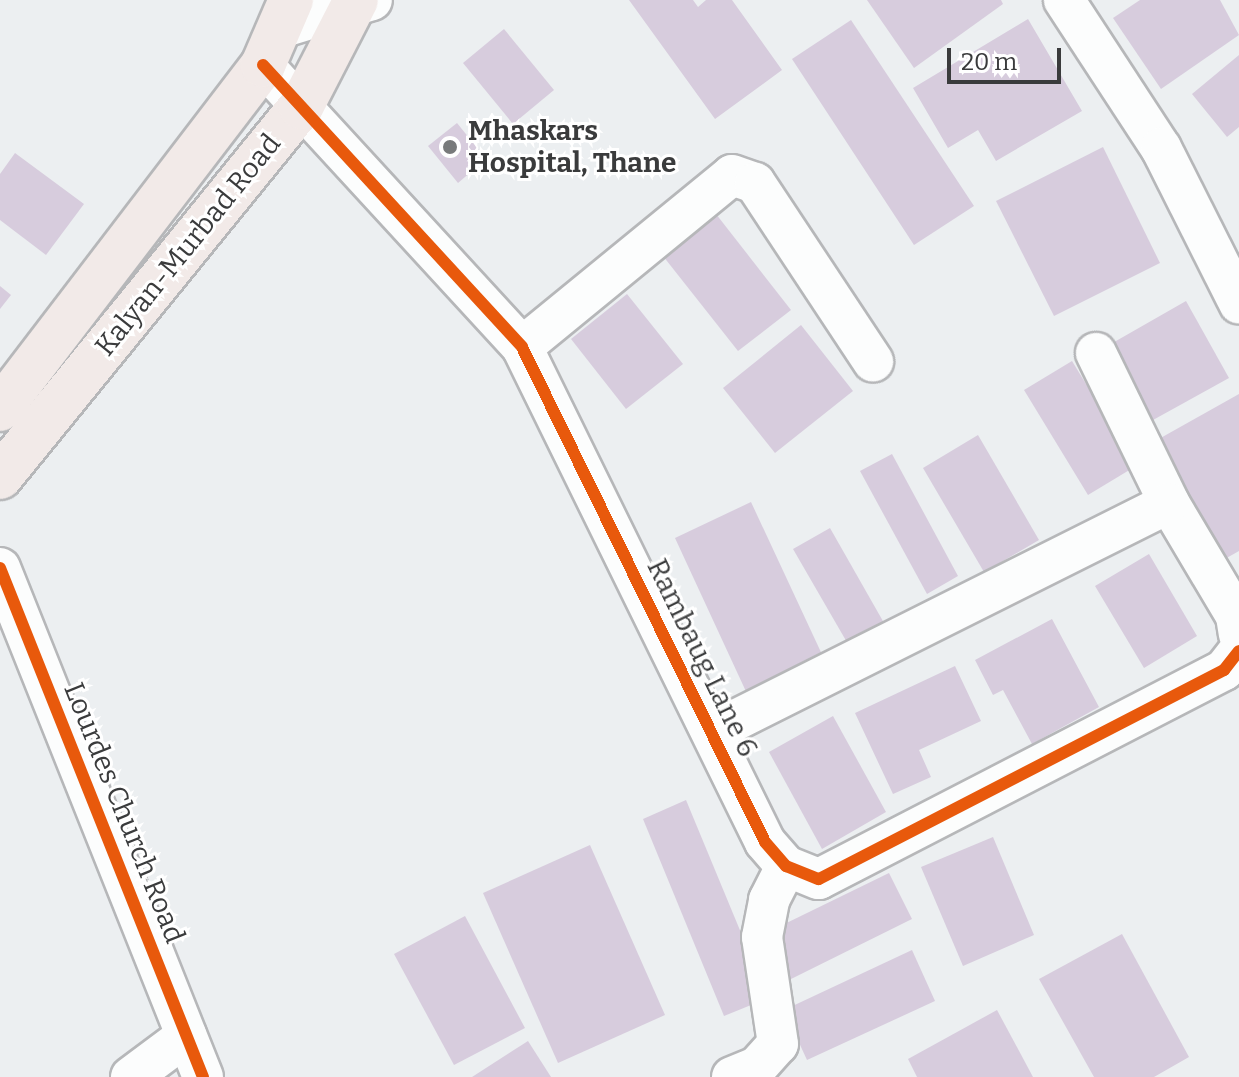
<!DOCTYPE html>
<style>
body{margin:0}
#map{position:relative;width:1239px;height:1077px;overflow:hidden;background:#eceff1;font-family:Bitter,serif}
div>[style]{position:absolute}
.building>*{inset:0;background:#d7ccdd}
.roads{filter:drop-shadow(2px 0 #b6b7b9) drop-shadow(-2px 0 #b6b7b9) drop-shadow(0 2px #b6b7b9) drop-shadow(0 -2px #b6b7b9)}
.minor>*{height:40px;margin:-20px;padding:0 20px;transform-origin:20px;border-radius:20px;background:#fcfdfd}
.major>*{height:44px;margin:-22px;padding:0 22px;transform-origin:22px;border-radius:22px;background:#f2eae8}
.cycleway>*{height:12px;margin:-6px;padding:0 6px;transform-origin:6px;border-radius:6px;background:#e8590c}
.dots>*{width:22px;height:22px;translate:-50% -50%;box-sizing:border-box;border:4px solid #fff;border-radius:50%}
span{translate:-50% -50%;white-space:nowrap;text-align:center;line-height:1.15;-webkit-text-stroke:6px #fff;paint-order:stroke}
.poi-label{font-size:28px;color:#3a3b3c;font-weight:700}
.left{translate:0 -50%;text-align:left}
.street-label{font-size:28px;color:#3a3b3c}
.scale{position:absolute;left:947px;top:48px;width:114px;height:36px;box-sizing:border-box;border:4px solid #3a3b3c;border-top:0;padding-left:10px;font-size:24px;line-height:28px;white-space:nowrap;color:#3a3b3c;-webkit-text-stroke:6px #fff;paint-order:stroke}
</style>
<div id="map">
<div class="building">
<div style="clip-path:polygon(629px 0,693px 0,698px 7px,706px 0,732px 0,782px 70px,715px 119px)"></div>
<div style="clip-path:polygon(867px 0,1001px 0,1003px 4px,914px 68px)"></div>
<div style="clip-path:polygon(1140px 0,1220px 0,1239px 35px,1161px 89px,1113px 18px)"></div>
<div style="clip-path:polygon(1028px 19px,1082px 111px,996px 161px,978px 130px,948px 148px,913px 88px)"></div>
<div style="clip-path:polygon(851px 20px,974px 206px,914px 245px,792px 59px)"></div>
<div style="clip-path:polygon(504px 29px,554px 90px,513px 124px,463px 63px)"></div>
<div style="clip-path:polygon(1239px 55px,1239px 127px,1227px 137px,1192px 94px)"></div>
<div style="clip-path:polygon(457px 123px,486px 159px,458px 183px,428px 146px)"></div>
<div style="clip-path:polygon(1103px 147px,1160px 263px,1054px 316px,996px 201px)"></div>
<div style="clip-path:polygon(15px 153px,84px 204px,46px 255px,0 220px,0 174px)"></div>
<div style="clip-path:polygon(716px 214px,791px 310px,738px 351px,663px 256px)"></div>
<div style="clip-path:polygon(0 286px,11px 295px,0 309px)"></div>
<div style="clip-path:polygon(627px 294px,683px 364px,626px 409px,571px 339px)"></div>
<div style="clip-path:polygon(1186px 301px,1229px 378px,1144px 425px,1102px 349px)"></div>
<div style="clip-path:polygon(801px 325px,853px 391px,775px 453px,723px 388px)"></div>
<div style="clip-path:polygon(1072px 361px,1136px 466px,1088px 495px,1024px 390px)"></div>
<div style="clip-path:polygon(1239px 394px,1239px 551px,1223px 560px,1157px 440px)"></div>
<div style="clip-path:polygon(978px 435px,1039px 540px,984px 572px,923px 468px)"></div>
<div style="clip-path:polygon(892px 454px,958px 576px,927px 594px,860px 471px)"></div>
<div style="clip-path:polygon(751px 502px,826px 663px,749px 698px,675px 538px)"></div>
<div style="clip-path:polygon(830px 528px,888px 630px,852px 651px,793px 549px)"></div>
<div style="clip-path:polygon(1149px 554px,1197px 636px,1144px 668px,1095px 586px)"></div>
<div style="clip-path:polygon(1052px 619px,1099px 707px,1032px 744px,1003px 690px,993px 695px,975px 660px)"></div>
<div style="clip-path:polygon(955px 666px,981px 721px,919px 750px,931px 777px,893px 794px,855px 713px)"></div>
<div style="clip-path:polygon(833px 716px,886px 812px,822px 849px,769px 752px)"></div>
<div style="clip-path:polygon(686px 800px,768px 998px,724px 1016px,643px 819px)"></div>
<div style="clip-path:polygon(993px 837px,1034px 935px,963px 966px,921px 867px)"></div>
<div style="clip-path:polygon(590px 845px,665px 1015px,558px 1063px,483px 893px)"></div>
<div style="clip-path:polygon(889px 873px,912px 919px,789px 980px,766px 933px)"></div>
<div style="clip-path:polygon(465px 916px,525px 1028px,454px 1065px,394px 954px)"></div>
<div style="clip-path:polygon(1122px 934px,1189px 1057px,1154px 1077px,1094px 1077px,1039px 979px)"></div>
<div style="clip-path:polygon(912px 950px,935px 1001px,807px 1060px,784px 1010px)"></div>
<div style="clip-path:polygon(997px 1010px,1033px 1077px,917px 1077px,908px 1059px)"></div>
<div style="clip-path:polygon(528px 1041px,551px 1077px,472px 1077px)"></div>
</div>
<div class="roads">
<div class="minor">
<div style="left:1064px;top:0;width:177px;rotate:56.8deg"></div>
<div style="left:1161px;top:148px;width:174px;rotate:63.3deg"></div>
<div style="left:280px;top:28px;width:96px;rotate:-16.9deg"></div>
<div style="left:263px;top:65px;width:383px;rotate:47.4deg"></div>
<div style="left:522px;top:347px;width:551px;rotate:63.85deg"></div>
<div style="left:765px;top:842px;width:32px;rotate:49deg"></div>
<div style="left:786px;top:866px;width:35px;rotate:22deg"></div>
<div style="left:819px;top:879px;width:456px;rotate:-27.3deg"></div>
<div style="left:1224px;top:670px;width:24px;rotate:-52deg"></div>
<div style="left:522px;top:347px;width:271px;rotate:-39.3deg"></div>
<div style="left:732px;top:175px;width:24px;rotate:19deg"></div>
<div style="left:755px;top:183px;width:214px;rotate:56.5deg"></div>
<div style="left:1096px;top:353px;width:167px;rotate:64deg"></div>
<div style="left:1169px;top:503px;width:131px;rotate:59.3deg"></div>
<div style="left:1236px;top:616px;width:18px;rotate:81deg"></div>
<div style="left:0;top:568px;width:548px;rotate:68.26deg"></div>
<div style="left:712px;top:732px;width:511px;rotate:-26.62deg"></div>
<div style="left:131px;top:1077px;width:69px;rotate:-36.7deg"></div>
<div style="left:732px;top:1077px;width:27px;rotate:-22deg"></div>
<div style="left:757px;top:1067px;width:31px;rotate:-48deg"></div>
<div style="left:778px;top:1044px;width:108px;rotate:-98.5deg"></div>
<div style="left:762px;top:937px;width:38px;rotate:-79deg"></div>
<div style="left:769px;top:900px;width:38px;rotate:-63deg"></div>
</div>
<div class="major">
<div style="left:0;top:409px;width:433px;rotate:-52.6deg"></div>
<div style="left:263px;top:65px;width:71px;rotate:-66.7deg"></div>
<div style="left:0;top:477px;width:477px;rotate:-50.9deg"></div>
<div style="left:301px;top:107px;width:120px;rotate:-62.8deg"></div>
</div>
</div>
<div class="cycleway">
<div style="left:263px;top:65px;width:383px;rotate:47.4deg"></div>
<div style="left:522px;top:347px;width:551px;rotate:63.85deg"></div>
<div style="left:765px;top:842px;width:32px;rotate:49deg"></div>
<div style="left:786px;top:866px;width:35px;rotate:22deg"></div>
<div style="left:819px;top:879px;width:456px;rotate:-27.3deg"></div>
<div style="left:1224px;top:670px;width:24px;rotate:-52deg"></div>
<div style="left:0;top:568px;width:548px;rotate:68.26deg"></div>
</div>
<div class="dots">
<div style="left:450px;top:147px;background:#787a7b"></div>
</div>
<div class="poi-label">
<span class="left" style="left:468px;top:147px">Mhaskars<br>Hospital, Thane</span>
</div>
<div class="street-label">
<span style="left:188px;top:245px;rotate:-51deg">Kalyan-Murbad Road</span>
<span style="left:702px;top:658px;rotate:64deg">Rambaug Lane 6</span>
<span style="left:124px;top:813px;rotate:68deg">Lourdes Church Road</span>
</div>
<div class="scale">20 m</div>
</div>
